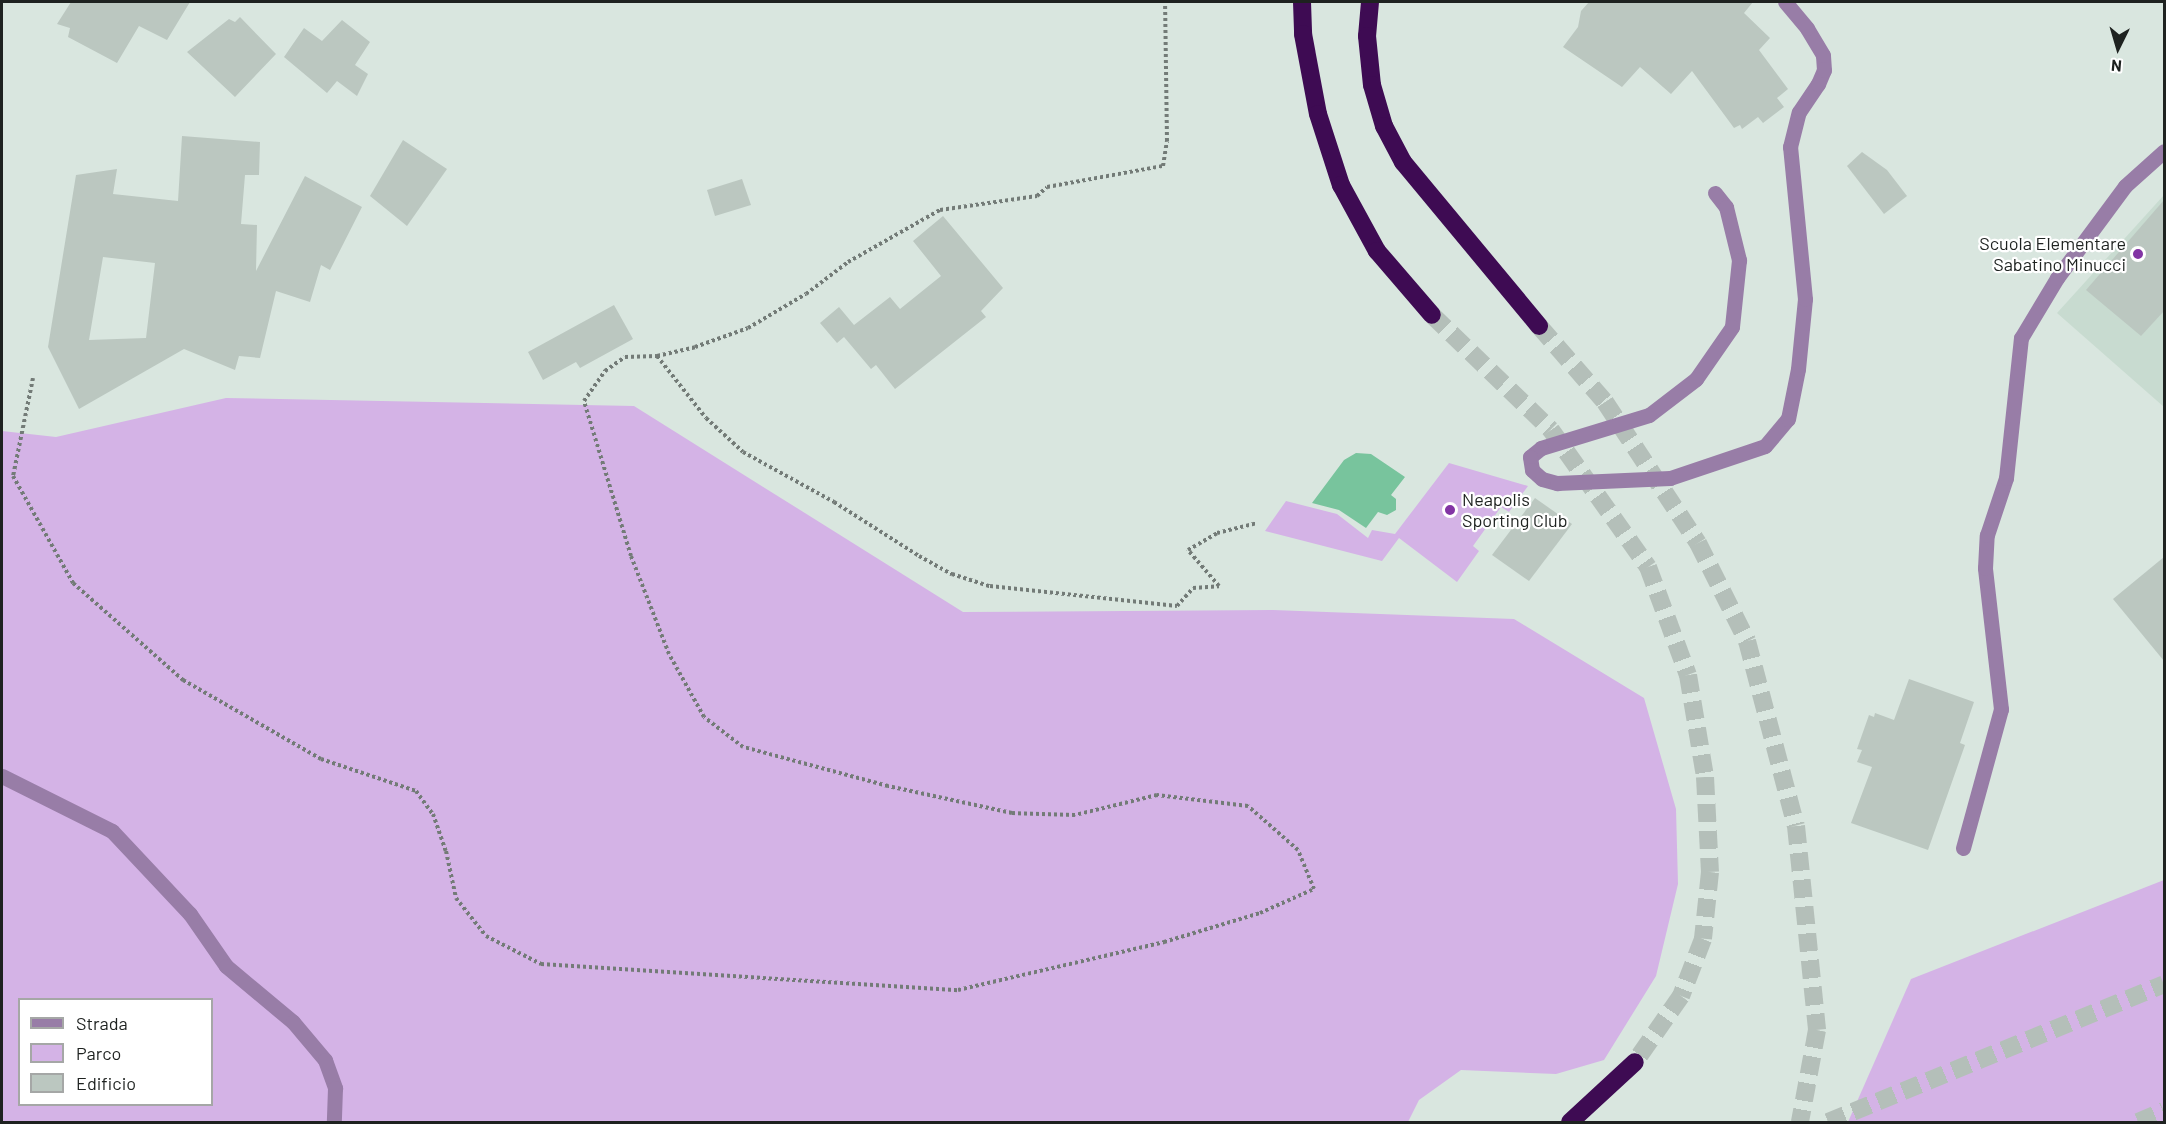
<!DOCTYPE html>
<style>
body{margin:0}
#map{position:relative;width:2166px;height:1124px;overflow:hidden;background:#d9e6df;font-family:Barlow,sans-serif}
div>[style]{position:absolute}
.built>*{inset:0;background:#c8dbd0}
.green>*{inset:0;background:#d4b3e6}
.water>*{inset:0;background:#78c49d}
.building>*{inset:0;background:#bbc7c0}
.highway-tunnel>*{height:18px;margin-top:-9px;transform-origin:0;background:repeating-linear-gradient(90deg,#b4bfb9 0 18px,transparent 0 27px)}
.path>*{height:4px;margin-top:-2px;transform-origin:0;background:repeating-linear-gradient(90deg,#737b77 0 3px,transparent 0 6px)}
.minor>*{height:15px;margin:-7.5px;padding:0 7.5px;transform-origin:7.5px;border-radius:7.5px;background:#987da7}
.highway>*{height:18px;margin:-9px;padding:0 9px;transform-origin:9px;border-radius:9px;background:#3e0b53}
.dots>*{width:16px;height:16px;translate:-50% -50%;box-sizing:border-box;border:3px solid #fff;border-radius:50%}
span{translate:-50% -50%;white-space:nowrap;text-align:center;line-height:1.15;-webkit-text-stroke:4.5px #fff;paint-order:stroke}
.poi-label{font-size:18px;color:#1e2220}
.right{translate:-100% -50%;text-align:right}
.left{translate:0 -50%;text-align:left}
.frame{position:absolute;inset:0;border:3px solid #1e2220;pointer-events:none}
.legend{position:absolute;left:18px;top:998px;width:195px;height:108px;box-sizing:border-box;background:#fff;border:2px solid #a5a7a6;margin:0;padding:8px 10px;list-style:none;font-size:18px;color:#1e2220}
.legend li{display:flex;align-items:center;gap:12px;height:30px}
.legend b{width:30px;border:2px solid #a5a7a6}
.north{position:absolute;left:2088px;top:18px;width:60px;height:60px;-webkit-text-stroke:4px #fff;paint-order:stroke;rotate:185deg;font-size:16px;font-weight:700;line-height:24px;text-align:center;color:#1e2220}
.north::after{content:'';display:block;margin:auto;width:21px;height:27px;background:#1e2220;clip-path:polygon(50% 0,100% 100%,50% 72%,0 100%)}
</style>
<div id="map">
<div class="built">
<div style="clip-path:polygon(2164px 195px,2164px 407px,2057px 313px)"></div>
</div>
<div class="green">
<div style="clip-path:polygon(evenodd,226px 398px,634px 406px,963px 612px,1273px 610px,1514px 619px,1644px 698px,1676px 809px,1678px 884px,1656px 976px,1604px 1060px,1556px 1074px,1461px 1070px,1419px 1100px,1408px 1122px,2px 1122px,2px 431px,56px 437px,226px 398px,20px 1000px,212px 1000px,212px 1104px,20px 1104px,20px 1000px)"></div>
<div style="clip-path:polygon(1449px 463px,1528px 486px,1509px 512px,1501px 507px,1473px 546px,1479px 551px,1457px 582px,1399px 538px,1382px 561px,1265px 531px,1286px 501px,1337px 514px,1368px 538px,1372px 530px,1395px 534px)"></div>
<div style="clip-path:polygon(2164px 880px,2164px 1122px,1848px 1122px,1911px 979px)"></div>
</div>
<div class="water">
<div style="clip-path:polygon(1356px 453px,1371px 454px,1405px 477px,1391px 495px,1396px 499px,1396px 510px,1387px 515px,1378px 512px,1366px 528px,1339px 510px,1312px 503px,1344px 460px)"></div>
</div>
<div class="building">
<div style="clip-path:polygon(71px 2px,190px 2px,167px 40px,139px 26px,117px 63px,68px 37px,70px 28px,57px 24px)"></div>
<div style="clip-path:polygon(1589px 2px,1753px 2px,1744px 13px,1770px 38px,1759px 50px,1788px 89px,1777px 98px,1784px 107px,1763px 123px,1758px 117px,1742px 129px,1740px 125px,1734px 128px,1692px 71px,1671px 94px,1640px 67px,1622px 87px,1563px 47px,1578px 27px,1581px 11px)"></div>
<div style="clip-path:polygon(240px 17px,276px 54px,235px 97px,187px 52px,229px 19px,235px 22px)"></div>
<div style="clip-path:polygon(342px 20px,370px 42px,355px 65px,368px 74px,357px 96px,337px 81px,327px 93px,284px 57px,304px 28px,322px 41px)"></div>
<div style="clip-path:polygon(evenodd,182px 136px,260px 142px,259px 175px,245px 175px,241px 224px,257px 225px,256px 271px,305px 176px,362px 207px,330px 270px,321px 265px,310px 302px,276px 291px,260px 358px,239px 356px,235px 370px,184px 349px,79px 409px,48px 347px,76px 175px,117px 169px,113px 194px,178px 201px,182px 136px,103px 257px,155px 263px,146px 338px,89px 340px,103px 257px)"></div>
<div style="clip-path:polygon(403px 140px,447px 169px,407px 226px,370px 196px)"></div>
<div style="clip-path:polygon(1862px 152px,1887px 170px,1907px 196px,1884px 214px,1847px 166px)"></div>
<div style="clip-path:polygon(742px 179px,751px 205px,715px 216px,707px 190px)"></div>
<div style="clip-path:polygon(2164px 200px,2164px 311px,2141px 336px,2086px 290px)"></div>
<div style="clip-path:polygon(943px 216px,1003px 288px,981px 311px,986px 317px,895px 389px,876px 365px,871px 369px,844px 337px,837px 343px,820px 323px,839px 307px,854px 325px,890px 297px,900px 309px,941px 276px,913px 241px)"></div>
<div style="clip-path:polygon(614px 305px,633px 339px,580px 368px,576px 362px,543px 380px,528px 352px)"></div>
<div style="clip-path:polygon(1535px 498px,1572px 524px,1529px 581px,1492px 555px)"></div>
<div style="clip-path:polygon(2164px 557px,2164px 661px,2113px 599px)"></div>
<div style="clip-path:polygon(1909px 679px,1974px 702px,1960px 743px,1965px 745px,1928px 850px,1851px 823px,1872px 767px,1857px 762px,1862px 750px,1857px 749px,1869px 715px,1874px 717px,1875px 713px,1894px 720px)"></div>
</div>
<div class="highway-tunnel">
<div style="left:1432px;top:315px;width:165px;rotate:44deg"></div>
<div style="left:1551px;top:430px;width:168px;rotate:54.7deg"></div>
<div style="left:1648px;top:567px;width:115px;rotate:69.7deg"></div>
<div style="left:1688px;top:675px;width:103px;rotate:80.5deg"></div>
<div style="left:1705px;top:777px;width:95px;rotate:87deg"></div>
<div style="left:1710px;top:872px;width:67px;rotate:96deg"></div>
<div style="left:1703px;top:939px;width:61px;rotate:111.1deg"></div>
<div style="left:1681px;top:996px;width:80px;rotate:124.9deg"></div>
<div style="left:1539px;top:326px;width:101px;rotate:49deg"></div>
<div style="left:1605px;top:402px;width:169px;rotate:56.6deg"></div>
<div style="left:1698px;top:543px;width:110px;rotate:63.4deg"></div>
<div style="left:1747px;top:641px;width:191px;rotate:75.2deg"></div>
<div style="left:1796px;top:826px;width:205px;rotate:84.1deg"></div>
<div style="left:1817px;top:1030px;width:94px;rotate:100.5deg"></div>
<div style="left:1828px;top:1122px;width:363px;rotate:-22.3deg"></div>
<div style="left:2138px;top:1122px;width:28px;rotate:-23deg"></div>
</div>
<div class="path">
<div style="left:657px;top:356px;width:79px;rotate:51.7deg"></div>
<div style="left:706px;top:418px;width:50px;rotate:42.6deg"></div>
<div style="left:743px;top:452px;width:104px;rotate:28.8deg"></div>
<div style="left:834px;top:502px;width:101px;rotate:32.4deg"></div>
<div style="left:919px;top:556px;width:38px;rotate:29deg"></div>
<div style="left:952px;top:574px;width:40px;rotate:18deg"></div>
<div style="left:990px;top:586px;width:188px;rotate:6.1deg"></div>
<div style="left:1177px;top:606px;width:24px;rotate:-48deg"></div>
<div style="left:1193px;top:588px;width:26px;rotate:-4deg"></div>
<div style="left:1219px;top:586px;width:48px;rotate:-130.7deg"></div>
<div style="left:1188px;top:550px;width:34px;rotate:-30deg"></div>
<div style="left:1217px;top:533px;width:41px;rotate:-14deg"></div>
<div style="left:33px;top:378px;width:100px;rotate:101.5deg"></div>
<div style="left:13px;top:476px;width:123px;rotate:60.7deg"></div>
<div style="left:73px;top:583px;width:147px;rotate:41.4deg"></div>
<div style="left:183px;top:680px;width:159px;rotate:29.8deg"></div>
<div style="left:321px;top:759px;width:100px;rotate:18.6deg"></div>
<div style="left:416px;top:791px;width:29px;rotate:54deg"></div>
<div style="left:433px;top:814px;width:39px;rotate:71deg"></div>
<div style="left:446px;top:851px;width:48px;rotate:78deg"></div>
<div style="left:456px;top:898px;width:48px;rotate:51.7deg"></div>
<div style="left:486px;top:936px;width:62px;rotate:27deg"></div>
<div style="left:541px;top:964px;width:418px;rotate:3.6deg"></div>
<div style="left:958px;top:990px;width:212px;rotate:-13.1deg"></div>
<div style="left:1164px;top:942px;width:100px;rotate:-16.8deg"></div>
<div style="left:1260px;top:913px;width:59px;rotate:-24deg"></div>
<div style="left:1314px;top:889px;width:42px;rotate:-112.3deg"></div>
<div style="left:1298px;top:850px;width:67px;rotate:-138.7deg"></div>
<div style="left:1248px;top:806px;width:92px;rotate:-173.1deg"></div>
<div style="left:1157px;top:795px;width:84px;rotate:166.3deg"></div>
<div style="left:1075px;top:815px;width:63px;rotate:-178.2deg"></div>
<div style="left:1012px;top:813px;width:127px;rotate:-167.7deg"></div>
<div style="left:888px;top:786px;width:150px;rotate:-164.9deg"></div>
<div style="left:743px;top:747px;width:49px;rotate:-142.4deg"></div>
<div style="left:704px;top:717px;width:72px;rotate:-119.1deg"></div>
<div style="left:669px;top:654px;width:105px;rotate:-111.2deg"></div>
<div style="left:631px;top:556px;width:162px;rotate:-106.9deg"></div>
<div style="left:584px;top:401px;width:37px;rotate:-55deg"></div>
<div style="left:605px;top:371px;width:24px;rotate:-35deg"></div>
<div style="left:625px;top:357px;width:32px;rotate:-2deg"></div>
<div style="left:657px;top:356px;width:39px;rotate:-13deg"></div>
<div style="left:695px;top:347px;width:56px;rotate:-19.7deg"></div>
<div style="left:748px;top:328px;width:67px;rotate:-30.4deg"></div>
<div style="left:806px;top:294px;width:53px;rotate:-37.3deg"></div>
<div style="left:848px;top:262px;width:106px;rotate:-29.5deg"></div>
<div style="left:940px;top:210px;width:98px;rotate:-8.2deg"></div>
<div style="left:1037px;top:196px;width:13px;rotate:-42deg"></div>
<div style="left:1047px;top:187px;width:118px;rotate:-10.3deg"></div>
<div style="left:1163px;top:166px;width:25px;rotate:-81deg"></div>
<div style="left:1167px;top:141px;width:139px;rotate:-90.8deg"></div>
</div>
<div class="minor">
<div style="left:1715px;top:193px;width:18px;rotate:52deg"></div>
<div style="left:1726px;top:207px;width:55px;rotate:76.2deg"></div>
<div style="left:1739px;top:260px;width:67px;rotate:96deg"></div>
<div style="left:1732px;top:327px;width:63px;rotate:124.7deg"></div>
<div style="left:1696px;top:379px;width:59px;rotate:142.5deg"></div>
<div style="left:1649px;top:415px;width:113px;rotate:163deg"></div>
<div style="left:1541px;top:448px;width:14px;rotate:141deg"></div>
<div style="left:1530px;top:457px;width:13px;rotate:81deg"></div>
<div style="left:1532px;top:470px;width:13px;rotate:42deg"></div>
<div style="left:1542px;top:479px;width:16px;rotate:15deg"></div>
<div style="left:1557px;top:483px;width:113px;rotate:-2.5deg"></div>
<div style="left:1670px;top:478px;width:100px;rotate:-18.6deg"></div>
<div style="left:1765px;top:446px;width:35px;rotate:-50deg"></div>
<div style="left:1788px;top:419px;width:51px;rotate:-78.7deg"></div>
<div style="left:1798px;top:369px;width:70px;rotate:-84.3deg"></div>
<div style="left:1805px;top:299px;width:153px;rotate:-95.6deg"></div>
<div style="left:1790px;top:147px;width:36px;rotate:-76deg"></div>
<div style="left:1799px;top:112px;width:34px;rotate:-56deg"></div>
<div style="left:1818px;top:84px;width:15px;rotate:-67deg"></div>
<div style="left:1824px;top:70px;width:15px;rotate:-94deg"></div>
<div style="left:1823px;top:55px;width:31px;rotate:-121deg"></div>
<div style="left:1807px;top:28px;width:34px;rotate:-130deg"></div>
<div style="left:2px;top:776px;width:123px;rotate:26.6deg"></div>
<div style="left:112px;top:831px;width:114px;rotate:46.8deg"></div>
<div style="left:190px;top:914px;width:63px;rotate:55.3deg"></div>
<div style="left:226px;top:966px;width:87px;rotate:39.9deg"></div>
<div style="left:293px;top:1022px;width:50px;rotate:49.9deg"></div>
<div style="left:325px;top:1060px;width:30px;rotate:70deg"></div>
<div style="left:335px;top:1088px;width:34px;rotate:92deg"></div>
<div style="left:1963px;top:848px;width:144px;rotate:-74.7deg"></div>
<div style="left:2001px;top:709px;width:142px;rotate:-96.5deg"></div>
<div style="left:1985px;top:568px;width:33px;rotate:-87deg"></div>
<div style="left:1987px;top:535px;width:60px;rotate:-71.6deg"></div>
<div style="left:2006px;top:478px;width:141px;rotate:-83.9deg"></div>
<div style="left:2021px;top:338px;width:70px;rotate:-59deg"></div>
<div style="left:2057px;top:278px;width:114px;rotate:-53.5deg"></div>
<div style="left:2125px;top:186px;width:52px;rotate:-41.9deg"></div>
</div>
<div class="highway">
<div style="left:1302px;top:2px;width:32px;rotate:88deg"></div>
<div style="left:1303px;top:34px;width:81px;rotate:79.4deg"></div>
<div style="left:1318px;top:114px;width:75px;rotate:72.1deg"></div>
<div style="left:1341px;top:185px;width:75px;rotate:61.4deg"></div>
<div style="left:1377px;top:251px;width:84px;rotate:49.3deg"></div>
<div style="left:1370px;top:2px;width:34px;rotate:95deg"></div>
<div style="left:1367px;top:36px;width:49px;rotate:84.2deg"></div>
<div style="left:1372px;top:85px;width:43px;rotate:73.7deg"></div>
<div style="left:1384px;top:126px;width:41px;rotate:62.2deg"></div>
<div style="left:1403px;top:162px;width:213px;rotate:50.3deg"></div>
<div style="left:1570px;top:1122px;width:88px;rotate:-42.7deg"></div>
</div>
<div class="dots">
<div style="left:2138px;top:254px;background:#8234a4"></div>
<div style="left:1450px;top:510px;background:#8234a4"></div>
</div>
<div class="poi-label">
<span class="right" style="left:2126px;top:254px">Scuola Elementare<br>Sabatino Minucci</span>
<span class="left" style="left:1462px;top:510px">Neapolis<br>Sporting Club</span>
</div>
<div class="frame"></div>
<ul class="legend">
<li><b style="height:8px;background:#987da7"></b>Strada</li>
<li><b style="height:16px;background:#d4b3e6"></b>Parco</li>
<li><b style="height:16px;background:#bbc7c0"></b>Edificio</li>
</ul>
<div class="north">N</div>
</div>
